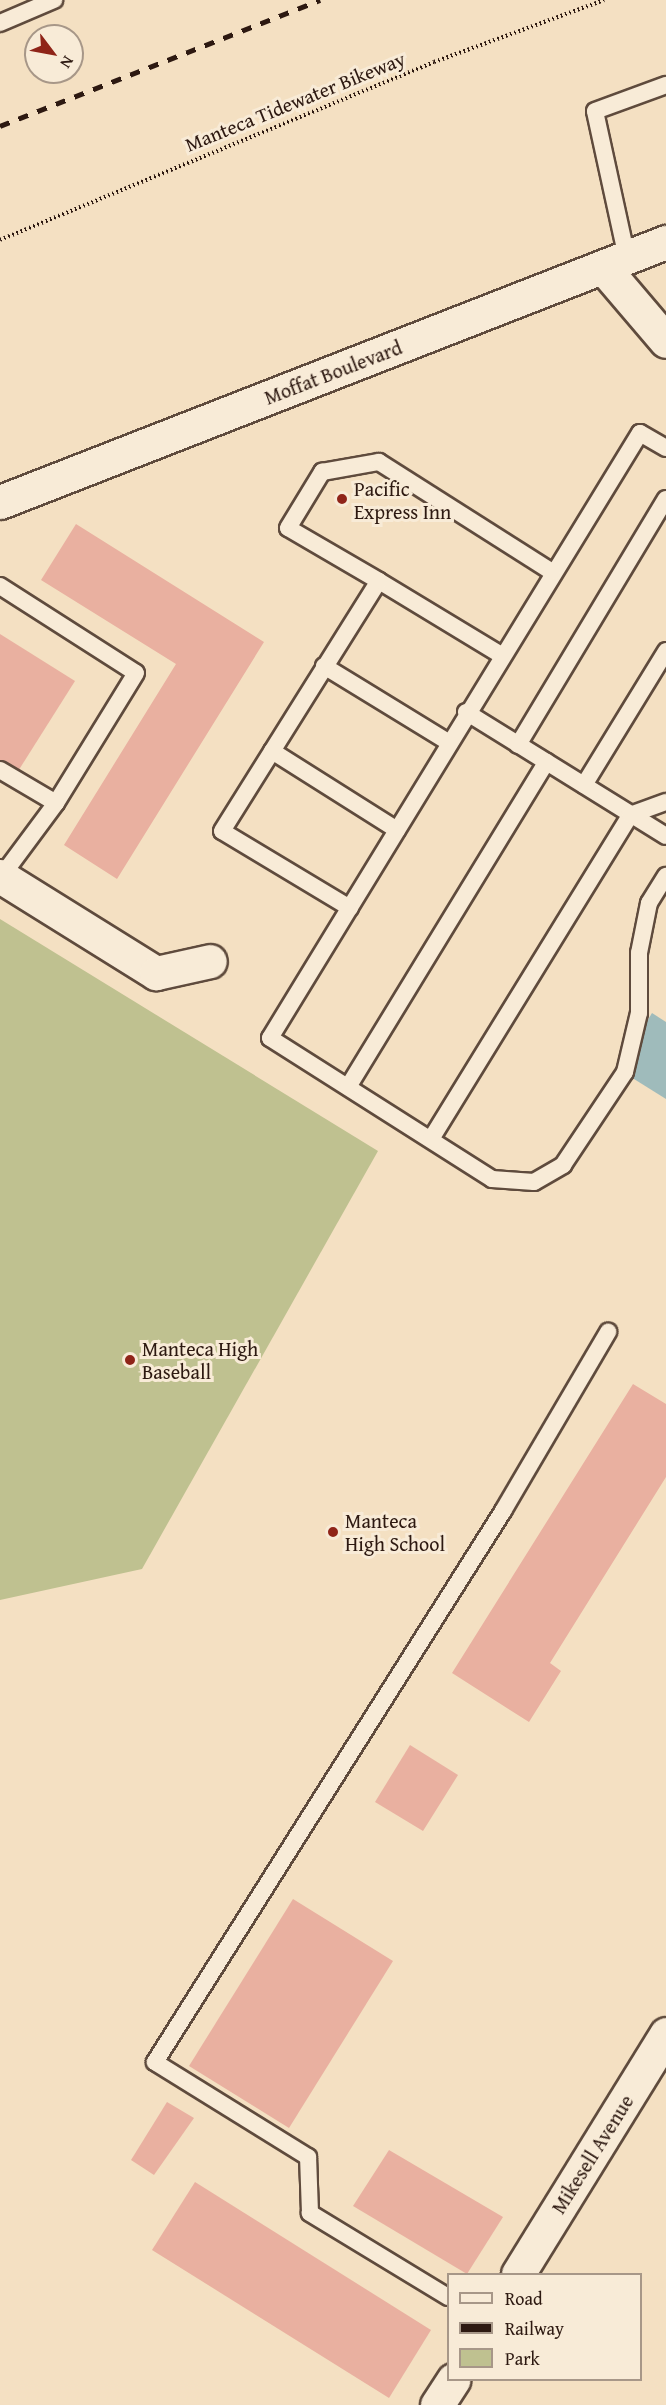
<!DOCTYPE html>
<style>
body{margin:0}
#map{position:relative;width:666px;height:2405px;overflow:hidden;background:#f4e0c2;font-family:"Gentium Book Plus",serif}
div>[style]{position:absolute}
.green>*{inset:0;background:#bfc190}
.water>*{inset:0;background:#9fbbbb}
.building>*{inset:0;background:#e9b0a0}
.path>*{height:4px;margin-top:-2px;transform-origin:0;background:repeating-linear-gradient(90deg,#2d1911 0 1.5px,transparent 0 4.5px)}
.roads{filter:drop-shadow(2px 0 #5f4b3d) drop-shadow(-2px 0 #5f4b3d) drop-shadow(0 2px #5f4b3d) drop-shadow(0 -2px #5f4b3d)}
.lane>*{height:16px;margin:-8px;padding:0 8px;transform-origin:8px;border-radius:8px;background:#f8ebd7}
.street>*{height:33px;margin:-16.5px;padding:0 16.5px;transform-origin:16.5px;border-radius:16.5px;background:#f8ebd7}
.secondary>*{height:33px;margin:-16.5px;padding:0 16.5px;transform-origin:16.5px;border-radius:16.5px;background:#f8ebd7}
.rail>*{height:4.5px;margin-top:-2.25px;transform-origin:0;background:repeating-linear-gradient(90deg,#2d1911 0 10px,transparent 0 20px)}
.dots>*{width:16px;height:16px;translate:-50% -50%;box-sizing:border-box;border:3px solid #f8ebd7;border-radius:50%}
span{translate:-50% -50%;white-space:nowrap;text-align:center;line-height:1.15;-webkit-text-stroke:6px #f8ebd7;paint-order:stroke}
.street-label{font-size:20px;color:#2d1911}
.poi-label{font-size:20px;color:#2d1911}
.left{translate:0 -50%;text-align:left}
.legend{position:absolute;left:447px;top:2273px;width:195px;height:108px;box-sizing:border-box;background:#f8ebd7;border:2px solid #a79788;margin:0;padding:8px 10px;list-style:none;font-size:18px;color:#2d1911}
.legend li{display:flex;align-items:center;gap:12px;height:30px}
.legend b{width:30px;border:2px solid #a79788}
.north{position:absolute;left:24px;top:24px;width:60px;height:60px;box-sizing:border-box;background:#f8ebd7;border:2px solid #a79788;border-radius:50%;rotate:122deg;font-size:16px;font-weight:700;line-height:24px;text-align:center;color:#2d1911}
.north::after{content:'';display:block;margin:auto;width:21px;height:27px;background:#8f2418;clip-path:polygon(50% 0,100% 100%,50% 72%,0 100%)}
</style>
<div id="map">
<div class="green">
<div style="clip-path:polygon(0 919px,378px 1151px,142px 1569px,0 1600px)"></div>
</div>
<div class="water">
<div style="clip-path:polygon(652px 1013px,666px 1022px,666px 1099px,618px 1069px)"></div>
</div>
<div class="building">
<div style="clip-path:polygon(76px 524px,264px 642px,117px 879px,64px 845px,176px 664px,41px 580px)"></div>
<div style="clip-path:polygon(0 634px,75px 681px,15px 776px,0 768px)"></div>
<div style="clip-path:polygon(633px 1384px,666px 1404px,666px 1477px,550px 1663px,561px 1671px,529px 1722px,452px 1673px)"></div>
<div style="clip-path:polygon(410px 1745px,458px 1775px,423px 1831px,375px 1802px)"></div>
<div style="clip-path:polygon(293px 1899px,393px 1961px,289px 2128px,189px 2066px)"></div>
<div style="clip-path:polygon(167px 2102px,194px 2118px,154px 2175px,131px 2160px)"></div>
<div style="clip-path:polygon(389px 2150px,503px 2217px,467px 2274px,353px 2206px)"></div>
<div style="clip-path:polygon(195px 2182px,431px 2330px,389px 2398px,152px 2250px)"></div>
</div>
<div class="path">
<div style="left:0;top:240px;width:469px;rotate:-22.3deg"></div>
<div style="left:434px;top:62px;width:181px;rotate:-20deg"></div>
</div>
<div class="roads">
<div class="lane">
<div style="left:0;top:23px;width:59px;rotate:-23.1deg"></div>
<div style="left:627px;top:258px;width:150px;rotate:-102.3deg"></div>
<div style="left:595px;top:111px;width:76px;rotate:-20.1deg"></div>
<div style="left:666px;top:448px;width:30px;rotate:-150deg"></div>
<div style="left:640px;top:433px;width:709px;rotate:121.45deg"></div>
<div style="left:270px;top:1038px;width:263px;rotate:32.4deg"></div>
<div style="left:492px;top:1179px;width:42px;rotate:4.1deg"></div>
<div style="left:534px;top:1182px;width:34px;rotate:-30deg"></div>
<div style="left:563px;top:1165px;width:112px;rotate:-56.3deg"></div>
<div style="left:625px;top:1072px;width:61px;rotate:-76.7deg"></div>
<div style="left:639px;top:1013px;width:60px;rotate:-90deg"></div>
<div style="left:639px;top:953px;width:51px;rotate:-78.7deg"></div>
<div style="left:649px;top:903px;width:32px;rotate:-58deg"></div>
<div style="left:379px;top:581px;width:143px;rotate:31.2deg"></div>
<div style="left:0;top:586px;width:161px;rotate:32.6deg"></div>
<div style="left:136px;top:673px;width:153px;rotate:121.6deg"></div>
<div style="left:56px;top:803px;width:92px;rotate:126.6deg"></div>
<div style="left:324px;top:666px;width:145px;rotate:31.5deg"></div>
<div style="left:466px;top:712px;width:235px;rotate:31.8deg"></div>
<div style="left:518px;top:745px;width:287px;rotate:-59deg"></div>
<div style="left:272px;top:751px;width:148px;rotate:32.3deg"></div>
<div style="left:0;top:770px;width:65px;rotate:30.5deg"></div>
<div style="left:584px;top:785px;width:157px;rotate:-58.5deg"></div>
<div style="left:350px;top:908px;width:149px;rotate:-149deg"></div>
<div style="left:222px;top:831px;width:295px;rotate:-57.9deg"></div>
<div style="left:379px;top:581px;width:105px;rotate:-149.8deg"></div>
<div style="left:288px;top:528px;width:66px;rotate:-58.7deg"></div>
<div style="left:322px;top:472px;width:58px;rotate:-10deg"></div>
<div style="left:379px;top:462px;width:205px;rotate:32.4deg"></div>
<div style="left:348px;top:1087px;width:381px;rotate:-58.6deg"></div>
<div style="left:431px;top:1139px;width:380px;rotate:-58.4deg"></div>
<div style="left:630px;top:815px;width:38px;rotate:-20deg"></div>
<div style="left:448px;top:2297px;width:162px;rotate:-148.7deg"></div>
<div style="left:310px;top:2213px;width:56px;rotate:-92deg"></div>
<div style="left:308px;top:2157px;width:180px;rotate:-148.2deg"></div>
<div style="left:155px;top:2062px;width:652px;rotate:-57.72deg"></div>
<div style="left:503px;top:1511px;width:208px;rotate:-59.6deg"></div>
</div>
<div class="street">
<div style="left:603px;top:267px;width:97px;rotate:49.6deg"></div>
<div style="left:0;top:876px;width:184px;rotate:31.9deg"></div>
<div style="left:156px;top:973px;width:55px;rotate:-12.5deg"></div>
<div style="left:518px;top:2274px;width:282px;rotate:-58.3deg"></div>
<div style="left:437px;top:2405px;width:30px;rotate:-57deg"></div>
</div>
<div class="secondary">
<div style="left:0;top:502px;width:715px;rotate:-21.33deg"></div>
</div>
</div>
<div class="rail">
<div style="left:0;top:126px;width:344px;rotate:-21.5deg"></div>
</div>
<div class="dots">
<div style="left:342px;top:499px;background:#8f2418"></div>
<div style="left:130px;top:1360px;background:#8f2418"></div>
<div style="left:333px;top:1532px;background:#8f2418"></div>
</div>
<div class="street-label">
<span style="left:295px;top:101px;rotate:-22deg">Manteca Tidewater Bikeway</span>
<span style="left:333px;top:372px;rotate:-21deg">Moffat Boulevard</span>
<span style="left:592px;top:2154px;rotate:-58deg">Mikesell Avenue</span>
</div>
<div class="poi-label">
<span class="left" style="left:354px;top:500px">Pacific<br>Express Inn</span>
<span class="left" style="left:142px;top:1360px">Manteca High<br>Baseball</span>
<span class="left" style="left:345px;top:1532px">Manteca<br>High School</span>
</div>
<ul class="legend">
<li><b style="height:8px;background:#f8ebd7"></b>Road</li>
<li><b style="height:8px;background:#2d1911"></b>Railway</li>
<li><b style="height:16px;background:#bfc190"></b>Park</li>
</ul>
<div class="north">N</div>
</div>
